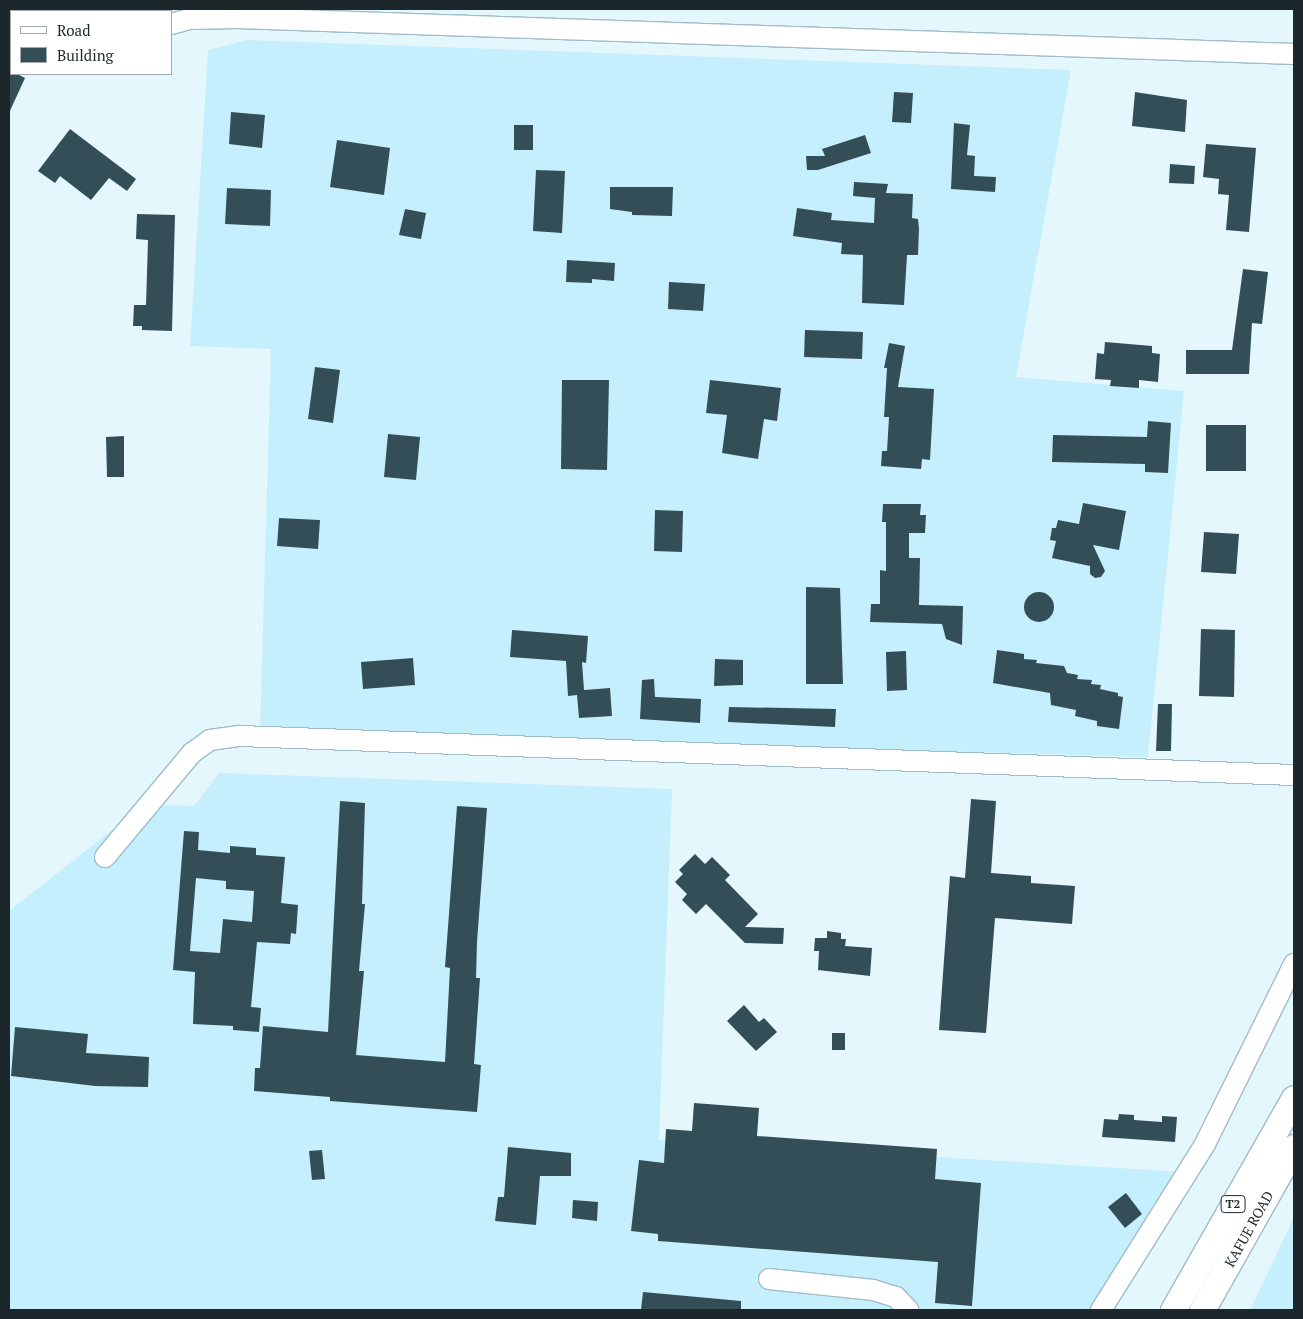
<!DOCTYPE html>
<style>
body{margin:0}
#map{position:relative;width:1303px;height:1319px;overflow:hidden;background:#e4f7fd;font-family:"PT Serif",serif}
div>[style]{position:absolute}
.built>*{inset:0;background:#c6effd}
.building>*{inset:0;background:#334e57}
.round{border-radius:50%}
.roads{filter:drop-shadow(1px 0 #9fbdc8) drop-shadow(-1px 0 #9fbdc8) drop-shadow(0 1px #9fbdc8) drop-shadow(0 -1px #9fbdc8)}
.minor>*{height:20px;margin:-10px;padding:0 10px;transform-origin:10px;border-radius:10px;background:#fff}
.major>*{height:25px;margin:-12.5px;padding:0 12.5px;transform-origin:12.5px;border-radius:12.5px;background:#fff}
span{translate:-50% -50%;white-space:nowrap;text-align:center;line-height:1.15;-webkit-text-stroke:5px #fff;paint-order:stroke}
.shield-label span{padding:1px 4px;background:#fff;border:1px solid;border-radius:4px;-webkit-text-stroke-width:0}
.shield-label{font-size:12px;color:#1c272c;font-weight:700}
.street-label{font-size:14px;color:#1c272c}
.frame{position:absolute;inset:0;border:10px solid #1c272c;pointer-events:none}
.legend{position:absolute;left:10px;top:10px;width:162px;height:65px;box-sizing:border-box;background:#fff;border:1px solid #a4a9ab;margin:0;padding:6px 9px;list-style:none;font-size:15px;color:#1c272c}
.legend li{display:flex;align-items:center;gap:10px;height:25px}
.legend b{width:25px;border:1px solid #a4a9ab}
</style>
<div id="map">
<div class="built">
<div style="clip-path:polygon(247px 40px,1071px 70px,1016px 377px,1184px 391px,1148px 757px,260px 732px,271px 349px,190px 346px,208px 50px)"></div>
<div style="clip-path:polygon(219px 773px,672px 789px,659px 1140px,1200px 1173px,1099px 1310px,9px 1310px,9px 911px,144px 805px,194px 806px)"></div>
<div style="clip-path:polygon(1294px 1217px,1294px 1310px,1250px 1310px)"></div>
</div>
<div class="building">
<div style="clip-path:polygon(9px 70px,25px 78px,9px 113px)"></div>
<div style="clip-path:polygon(894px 92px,913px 93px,911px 123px,892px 122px)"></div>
<div style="clip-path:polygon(1135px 92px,1187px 100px,1185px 132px,1132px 126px)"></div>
<div style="clip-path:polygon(231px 112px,265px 115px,262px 148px,229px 144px)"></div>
<div style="clip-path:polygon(954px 123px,970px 125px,967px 155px,975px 156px,974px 176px,996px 177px,995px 192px,951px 189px)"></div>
<div style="clip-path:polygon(514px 125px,533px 125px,533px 150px,514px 150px)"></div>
<div style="clip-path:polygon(70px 129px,136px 179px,127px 191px,109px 178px,91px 200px,60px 176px,55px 183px,38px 171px)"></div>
<div style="clip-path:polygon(865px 135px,871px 153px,818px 170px,807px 170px,806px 156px,825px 156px,822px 149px)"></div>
<div style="clip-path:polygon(337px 140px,390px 148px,384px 195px,330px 187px)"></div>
<div style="clip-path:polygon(1206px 144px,1256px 148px,1249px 232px,1226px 230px,1229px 195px,1218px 194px,1219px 179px,1203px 177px)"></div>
<div style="clip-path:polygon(1170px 164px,1195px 166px,1194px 184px,1169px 183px)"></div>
<div style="clip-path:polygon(536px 170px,565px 171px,562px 233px,533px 231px)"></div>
<div style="clip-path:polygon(854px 182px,888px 184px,886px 193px,913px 194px,912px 218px,918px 219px,919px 229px,918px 255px,907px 255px,904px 305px,862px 303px,863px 255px,841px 254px,842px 243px,793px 236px,797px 208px,832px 213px,831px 220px,874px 223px,875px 198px,853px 196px)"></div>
<div style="clip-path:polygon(610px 187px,673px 187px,672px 216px,632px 215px,632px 212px,610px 209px)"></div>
<div style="clip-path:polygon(227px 188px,271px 190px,270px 226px,225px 224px)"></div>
<div style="clip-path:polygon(405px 209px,426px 213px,421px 239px,399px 235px)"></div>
<div style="clip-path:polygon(137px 214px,175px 215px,172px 331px,142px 330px,142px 326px,133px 326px,134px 305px,146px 305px,148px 240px,136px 239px)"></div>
<div style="clip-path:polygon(567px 260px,615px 263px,614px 281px,592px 279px,592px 283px,566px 282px)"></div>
<div style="clip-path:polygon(1243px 269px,1268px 272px,1262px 324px,1252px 323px,1249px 374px,1186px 374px,1186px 350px,1232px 350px)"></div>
<div style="clip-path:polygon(669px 282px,705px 284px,703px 311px,668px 309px)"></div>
<div style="clip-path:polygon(805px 330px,863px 332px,862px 359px,804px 357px)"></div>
<div style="clip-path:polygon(1105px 342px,1152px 346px,1152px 353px,1160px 354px,1158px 382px,1139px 380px,1139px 388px,1110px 386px,1111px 380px,1095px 379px,1097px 353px,1104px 354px)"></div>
<div style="clip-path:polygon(889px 343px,905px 346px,898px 387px,934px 389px,930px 460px,922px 459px,921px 469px,881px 466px,882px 451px,887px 451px,889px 417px,884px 417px,887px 368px,884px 368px)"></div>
<div style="clip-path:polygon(315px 367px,340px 370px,333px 423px,308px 419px)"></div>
<div style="clip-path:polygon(562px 380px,609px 380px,607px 470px,561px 469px)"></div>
<div style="clip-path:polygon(710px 380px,781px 388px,777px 421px,764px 419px,758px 459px,722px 453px,727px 415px,706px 413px)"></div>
<div style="clip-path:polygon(1148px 421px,1171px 423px,1168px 473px,1145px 472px,1145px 464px,1052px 462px,1053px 435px,1147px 437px)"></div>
<div style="clip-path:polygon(1206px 425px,1246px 425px,1246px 471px,1206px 471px)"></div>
<div style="clip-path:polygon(388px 434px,420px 437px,416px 480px,384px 477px)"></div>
<div style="clip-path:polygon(124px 436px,124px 477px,107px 477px,106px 437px)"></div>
<div style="clip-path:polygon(1083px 503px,1126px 511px,1119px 550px,1093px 545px,1105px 571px,1101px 577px,1095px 578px,1090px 574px,1090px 566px,1052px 558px,1056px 541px,1050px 540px,1052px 528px,1056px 528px,1058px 520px,1079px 524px)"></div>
<div style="clip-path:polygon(883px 504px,921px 504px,920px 515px,926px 515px,925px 533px,909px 533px,909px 558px,920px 558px,919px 605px,963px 606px,962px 645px,946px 639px,942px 624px,870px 622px,871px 604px,880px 604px,880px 570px,886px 571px,886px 522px,882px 522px)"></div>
<div style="clip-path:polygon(655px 510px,683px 511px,682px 552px,654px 551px)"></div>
<div style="clip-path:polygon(279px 518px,320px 520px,318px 549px,277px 546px)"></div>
<div style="clip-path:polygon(1204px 532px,1239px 534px,1236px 574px,1201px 572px)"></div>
<div style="clip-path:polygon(806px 587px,840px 588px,843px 684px,806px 684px)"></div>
<div class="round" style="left:1024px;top:592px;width:30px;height:30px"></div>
<div style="clip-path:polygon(1201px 629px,1235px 630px,1234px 697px,1199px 696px)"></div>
<div style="clip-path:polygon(512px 630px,588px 636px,586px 663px,582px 662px,584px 690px,610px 688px,612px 716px,579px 718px,577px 695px,568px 696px,566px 661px,510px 657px)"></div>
<div style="clip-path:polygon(997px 650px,1024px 654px,1024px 659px,1037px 660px,1036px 663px,1064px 666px,1067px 673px,1078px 675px,1077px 679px,1092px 680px,1091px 684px,1101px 685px,1100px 689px,1118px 693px,1118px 696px,1123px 697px,1119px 729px,1097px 726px,1097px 721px,1075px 716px,1076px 710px,1051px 705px,1050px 693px,993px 683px)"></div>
<div style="clip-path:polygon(906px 651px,907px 690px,887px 691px,886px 652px)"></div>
<div style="clip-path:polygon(413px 658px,415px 685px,363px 689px,361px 662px)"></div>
<div style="clip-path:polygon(715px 659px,743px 660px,743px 685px,714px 686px)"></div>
<div style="clip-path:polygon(654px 679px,655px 697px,701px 699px,700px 723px,640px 719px,642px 680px)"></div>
<div style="clip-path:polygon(1158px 704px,1172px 704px,1171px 751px,1156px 751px)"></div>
<div style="clip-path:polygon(729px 707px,836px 709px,835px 727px,728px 722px)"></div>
<div style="clip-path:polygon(971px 799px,996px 801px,991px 873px,1031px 876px,1031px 883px,1075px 886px,1072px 924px,995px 918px,986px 1033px,939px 1030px,950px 876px,965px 878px)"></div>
<div style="clip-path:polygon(340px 801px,365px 803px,362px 904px,365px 904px,359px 971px,364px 971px,356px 1055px,445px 1062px,450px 968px,445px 967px,457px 806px,487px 808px,477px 942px,476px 978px,480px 978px,474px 1064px,481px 1065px,477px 1112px,330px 1101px,330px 1097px,254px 1091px,255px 1068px,260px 1068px,263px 1026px,328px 1032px)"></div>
<div style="clip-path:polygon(evenodd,184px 831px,199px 832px,198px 850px,230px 853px,230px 846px,256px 848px,256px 855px,285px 857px,281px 903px,298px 905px,296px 934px,291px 933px,290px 944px,257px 942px,251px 1007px,261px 1008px,259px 1032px,233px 1030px,233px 1026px,193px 1024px,195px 972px,173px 970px,184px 831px,196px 878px,226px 881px,226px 889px,254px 891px,252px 922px,223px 919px,220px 953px,190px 951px,196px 878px)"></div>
<div style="clip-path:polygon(695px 854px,705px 864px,712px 857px,730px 875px,725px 880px,758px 914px,745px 927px,784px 928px,783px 944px,745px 943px,706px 904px,696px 914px,682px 900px,687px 894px,675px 882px,683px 874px,679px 870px)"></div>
<div style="clip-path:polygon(827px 931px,841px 933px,841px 939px,846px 939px,845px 946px,872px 948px,870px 976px,818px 970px,819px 951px,814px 951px,815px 938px,827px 938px)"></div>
<div style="clip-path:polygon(744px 1005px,759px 1022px,764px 1018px,777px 1032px,756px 1051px,727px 1021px)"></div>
<div style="clip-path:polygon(15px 1027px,88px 1034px,86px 1053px,149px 1057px,148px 1087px,95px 1086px,11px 1076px)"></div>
<div style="clip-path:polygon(832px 1033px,845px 1033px,845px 1050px,832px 1050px)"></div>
<div style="clip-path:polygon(694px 1103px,759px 1108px,757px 1136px,937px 1149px,935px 1179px,981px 1183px,972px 1306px,935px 1303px,938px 1262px,658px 1241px,658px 1234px,631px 1231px,639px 1160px,664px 1163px,666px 1129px,692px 1131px)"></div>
<div style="clip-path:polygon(1119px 1114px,1134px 1115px,1134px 1120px,1162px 1122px,1162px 1116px,1177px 1117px,1175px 1142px,1102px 1137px,1104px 1119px,1118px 1120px)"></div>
<div style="clip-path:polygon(508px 1147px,571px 1153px,571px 1176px,540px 1176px,536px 1225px,495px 1221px,498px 1197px,504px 1197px)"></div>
<div style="clip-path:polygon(322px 1150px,325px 1179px,312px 1180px,309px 1151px)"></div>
<div style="clip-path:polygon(1126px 1193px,1142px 1214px,1125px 1228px,1108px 1207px)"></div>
<div style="clip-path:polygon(573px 1200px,598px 1202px,597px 1221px,572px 1218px)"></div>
<div style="clip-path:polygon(643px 1292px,741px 1301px,741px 1310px,641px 1310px)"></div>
</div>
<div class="roads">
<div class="minor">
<div style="left:171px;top:24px;width:20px;rotate:-15deg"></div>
<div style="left:190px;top:19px;width:47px;rotate:-1.2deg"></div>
<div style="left:237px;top:18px;width:1058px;rotate:1.95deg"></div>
<div style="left:105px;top:857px;width:136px;rotate:-50.1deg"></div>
<div style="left:192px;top:753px;width:22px;rotate:-36deg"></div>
<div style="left:210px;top:740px;width:30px;rotate:-8deg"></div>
<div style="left:240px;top:736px;width:1055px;rotate:2.12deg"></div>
<div style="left:769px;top:1279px;width:105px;rotate:6deg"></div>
<div style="left:873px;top:1290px;width:24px;rotate:17deg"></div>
<div style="left:896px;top:1297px;width:18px;rotate:47deg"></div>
<div style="left:1101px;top:1310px;width:196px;rotate:-57.9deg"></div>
<div style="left:1205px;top:1144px;width:201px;rotate:-63.7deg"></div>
</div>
<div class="major">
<div style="left:1173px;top:1310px;width:244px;rotate:-60.3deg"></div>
<div style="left:1202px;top:1310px;width:187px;rotate:-60.6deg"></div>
</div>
</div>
<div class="shield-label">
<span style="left:1233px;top:1204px">T2</span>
</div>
<div class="street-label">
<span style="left:1249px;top:1229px;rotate:-61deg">KAFUE ROAD</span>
</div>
<div class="frame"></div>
<ul class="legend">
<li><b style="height:6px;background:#fff"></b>Road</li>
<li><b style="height:14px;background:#334e57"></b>Building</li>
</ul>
</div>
